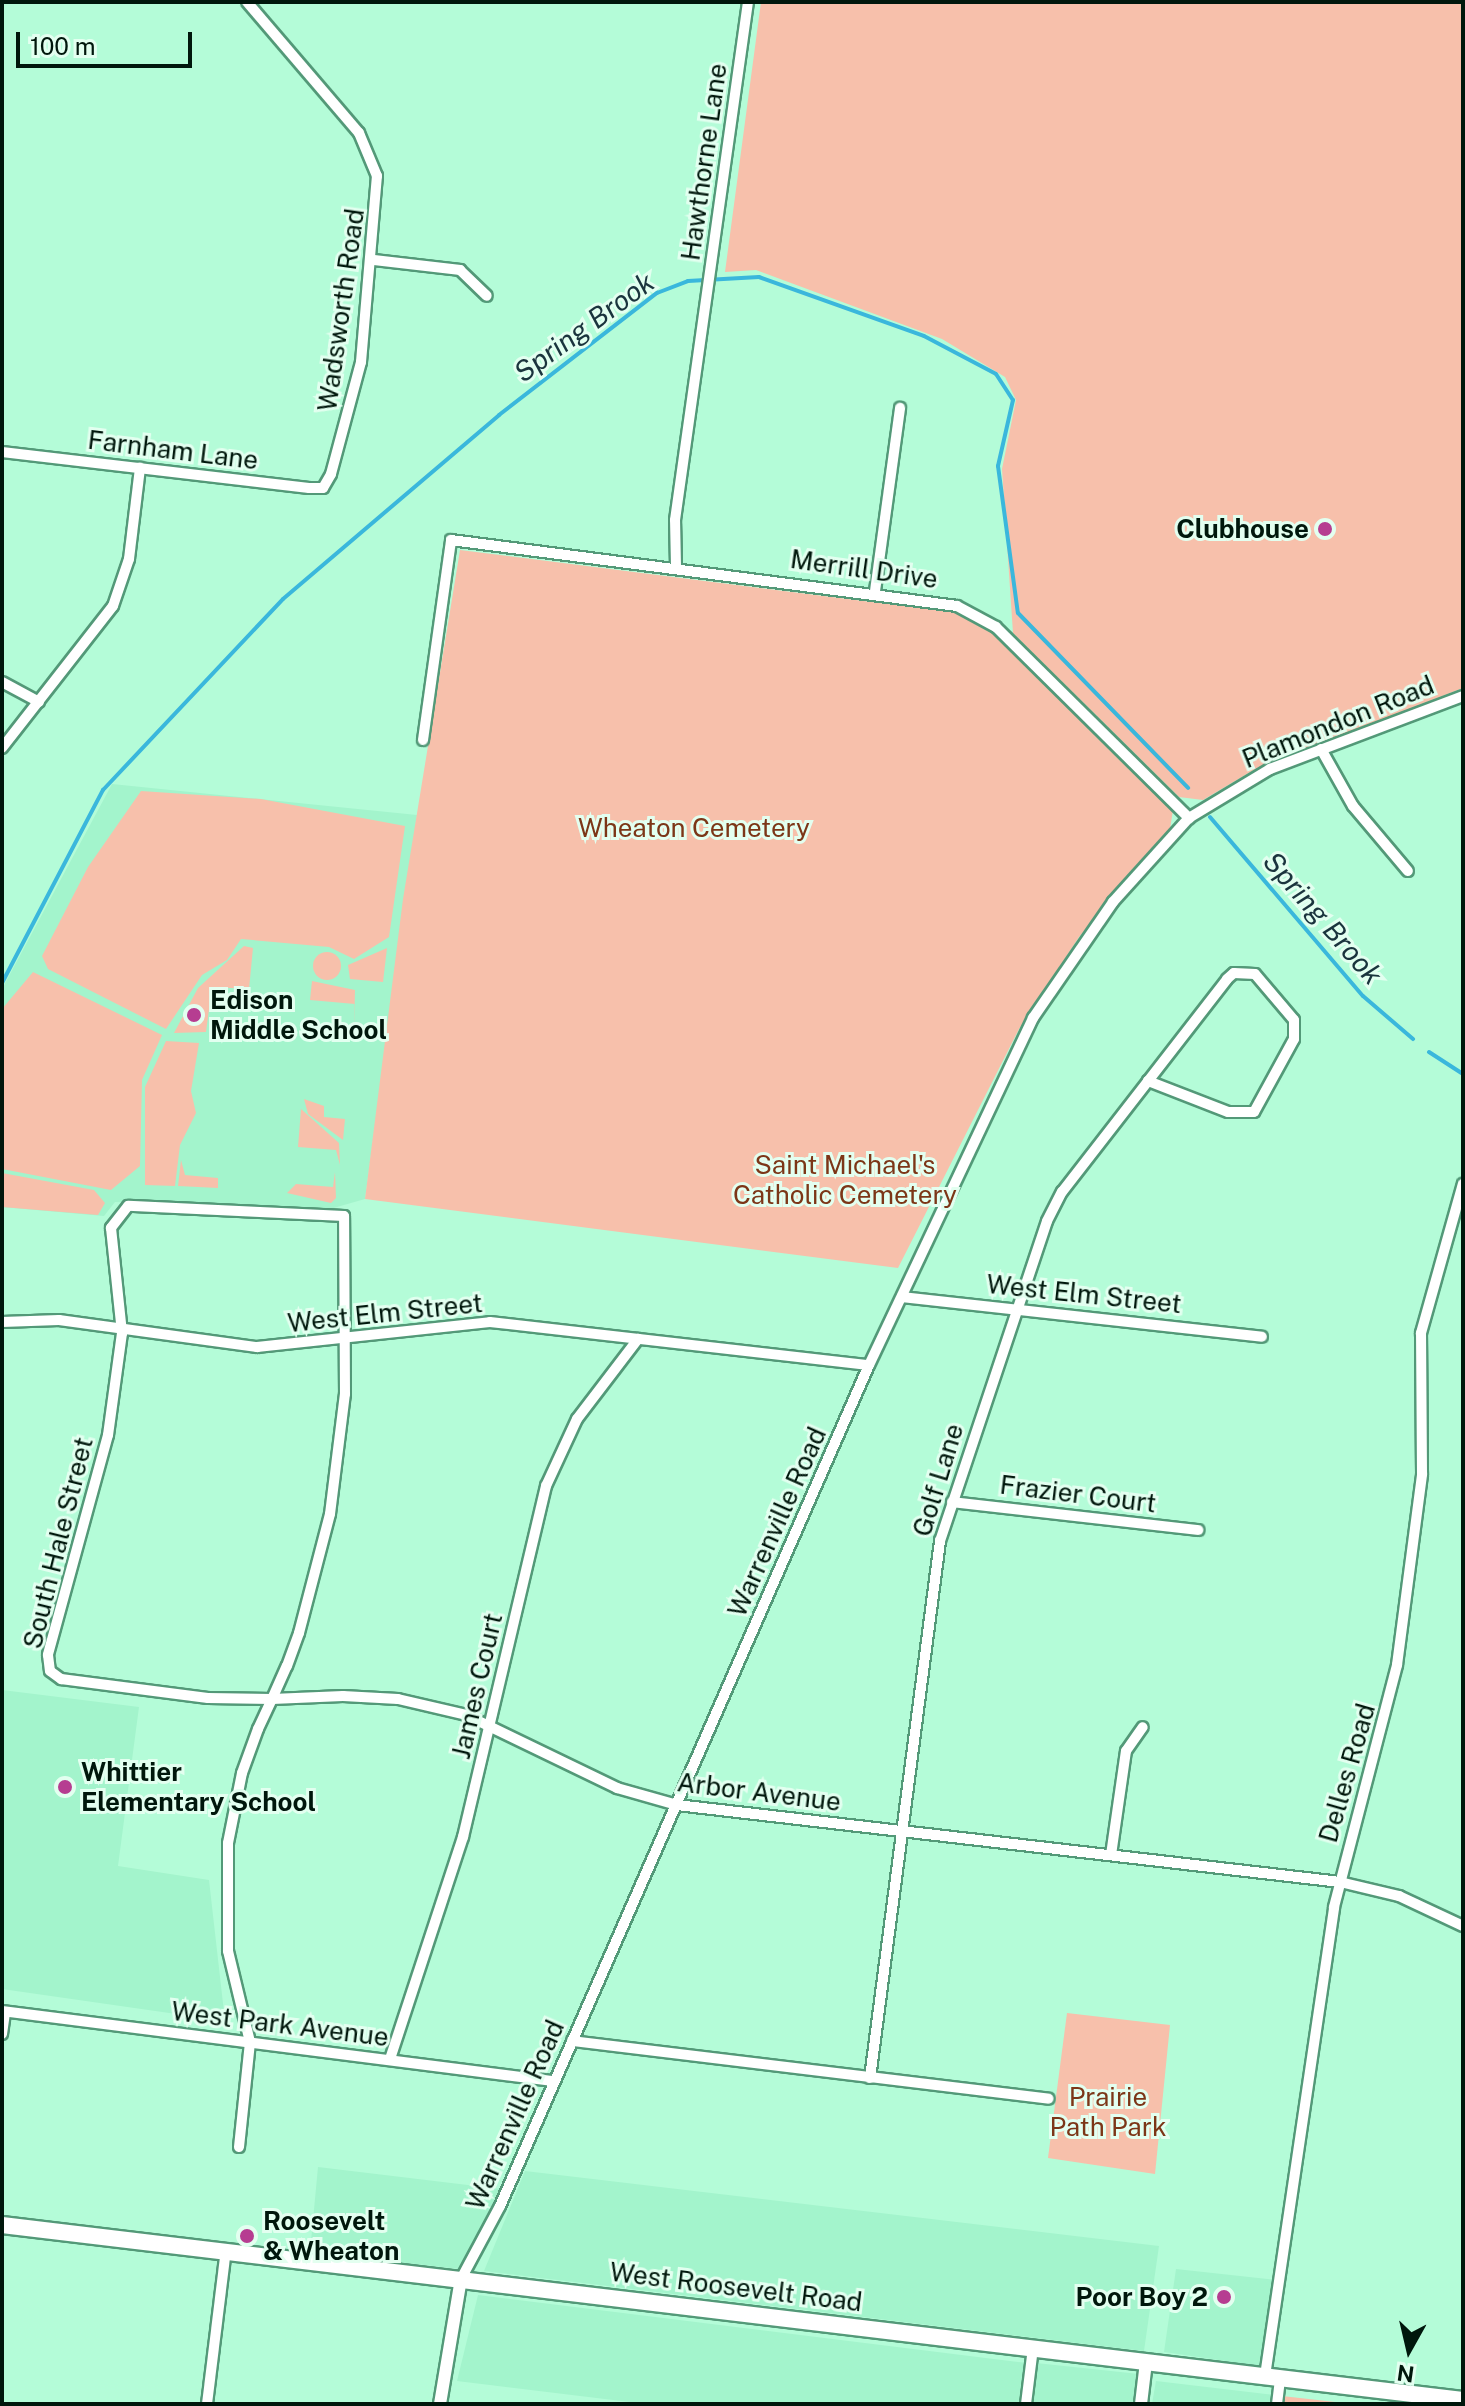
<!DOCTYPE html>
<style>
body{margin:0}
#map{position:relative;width:1465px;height:2406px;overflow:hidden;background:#b4fcd8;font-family:"Public Sans",sans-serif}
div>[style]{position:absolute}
.built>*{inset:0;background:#a3f4cc}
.green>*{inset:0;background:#f7c0ab}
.round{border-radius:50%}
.stream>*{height:4px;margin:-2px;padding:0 2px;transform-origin:2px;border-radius:2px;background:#3ab7dc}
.roads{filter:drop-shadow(2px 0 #539978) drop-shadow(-2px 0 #539978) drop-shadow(0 2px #539978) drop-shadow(0 -2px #539978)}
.minor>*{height:10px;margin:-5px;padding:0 5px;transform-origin:5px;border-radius:5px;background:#fff}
.tertiary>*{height:12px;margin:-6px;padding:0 6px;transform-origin:6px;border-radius:6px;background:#fff}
.primary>*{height:16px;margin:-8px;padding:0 8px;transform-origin:8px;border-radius:8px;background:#fff}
.dots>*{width:22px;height:22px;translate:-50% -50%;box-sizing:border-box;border:4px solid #e3fff0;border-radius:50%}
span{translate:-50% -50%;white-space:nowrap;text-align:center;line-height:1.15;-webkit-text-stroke:6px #e3fff0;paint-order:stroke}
.street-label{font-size:26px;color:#00170c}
.poi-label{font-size:26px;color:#00170c;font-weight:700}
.right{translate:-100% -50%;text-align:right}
.left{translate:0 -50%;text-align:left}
.park-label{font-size:26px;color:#7c3617}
.water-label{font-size:28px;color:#1a343d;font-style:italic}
.frame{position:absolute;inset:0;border:4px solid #00170c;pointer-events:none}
.north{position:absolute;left:1369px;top:2310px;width:80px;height:80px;-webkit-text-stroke:6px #e3fff0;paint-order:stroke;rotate:188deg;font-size:22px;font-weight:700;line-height:32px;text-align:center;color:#00170c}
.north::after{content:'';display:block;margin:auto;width:28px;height:36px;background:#00170c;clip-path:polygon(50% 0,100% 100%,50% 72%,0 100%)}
.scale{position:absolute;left:16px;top:32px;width:176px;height:36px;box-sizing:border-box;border:4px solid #00170c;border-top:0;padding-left:10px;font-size:24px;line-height:28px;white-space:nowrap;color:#00170c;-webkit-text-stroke:6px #e3fff0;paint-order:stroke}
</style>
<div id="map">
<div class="built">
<div style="clip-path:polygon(112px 784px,417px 815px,365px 1199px,330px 1209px,115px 1202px,104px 1216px,2px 1207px,2px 989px)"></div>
<div style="clip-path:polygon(2px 1690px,139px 1707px,118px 1866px,209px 1880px,225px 2021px,2px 1989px)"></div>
<div style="clip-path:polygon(318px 2167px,501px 2189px,460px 2269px,310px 2252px)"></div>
<div style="clip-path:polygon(525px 2171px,1159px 2246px,1144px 2351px,484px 2271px)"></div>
<div style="clip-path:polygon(1176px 2269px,1286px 2281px,1273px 2368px,1164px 2352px)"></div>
<div style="clip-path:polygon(478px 2295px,1027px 2363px,1022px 2404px,646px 2404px,457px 2381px)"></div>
<div style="clip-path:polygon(1036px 2363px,1139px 2374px,1136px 2404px,1031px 2404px)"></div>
<div style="clip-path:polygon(1156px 2381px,1282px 2396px,1281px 2404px,1152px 2404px)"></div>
</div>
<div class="green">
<div style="clip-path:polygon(761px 2px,1463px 2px,1463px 688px,1257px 768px,1203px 800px,1179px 797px,1013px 633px,1002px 469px,1016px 400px,1005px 377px,942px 339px,756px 270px,725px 272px)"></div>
<div style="clip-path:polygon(460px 550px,959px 613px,1001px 639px,1173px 810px,1170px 829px,1079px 937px,1019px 1029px,898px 1268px,365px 1199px,403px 899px)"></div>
<div style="clip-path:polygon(141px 791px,261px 799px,405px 826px,389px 937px,354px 959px,329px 947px,241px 939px,227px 960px,202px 975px,166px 1029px,48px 969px,42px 956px,88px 867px)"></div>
<div style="clip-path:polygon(244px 946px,253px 948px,249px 989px,212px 987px,206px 1032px,174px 1033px,198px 988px)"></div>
<div style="clip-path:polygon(387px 948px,383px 982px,350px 979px,348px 965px)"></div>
<div class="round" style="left:313px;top:952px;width:28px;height:28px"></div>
<div style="clip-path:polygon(33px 972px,162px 1035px,142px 1080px,140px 1166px,111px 1190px,2px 1169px,2px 1009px)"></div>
<div style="clip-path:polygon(312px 981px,355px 990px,354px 1033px,355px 1004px,310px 1000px)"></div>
<div style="clip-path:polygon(166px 1041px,199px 1043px,191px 1091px,196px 1113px,180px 1145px,175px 1186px,145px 1185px,145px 1087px)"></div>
<div style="clip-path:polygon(304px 1099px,324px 1106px,324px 1117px,345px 1119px,343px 1140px,308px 1114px)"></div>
<div style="clip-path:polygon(301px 1109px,339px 1143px,340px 1165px,336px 1150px,298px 1147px)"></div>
<div style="clip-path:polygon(181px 1160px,185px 1175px,218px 1178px,218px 1188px,178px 1186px)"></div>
<div style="clip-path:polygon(335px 1172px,336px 1198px,331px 1203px,287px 1193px,296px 1184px,333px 1187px)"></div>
<div style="clip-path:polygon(2px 1173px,94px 1190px,105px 1203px,98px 1215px,2px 1207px)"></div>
<div style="clip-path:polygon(1067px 2013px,1170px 2025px,1155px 2174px,1048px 2158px)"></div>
<div style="clip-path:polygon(1282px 2396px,1353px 2404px,1281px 2404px)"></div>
</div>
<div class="stream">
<div style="left:1210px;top:817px;width:235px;rotate:49.5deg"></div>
<div style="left:1363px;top:996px;width:66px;rotate:40.7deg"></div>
<div style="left:2px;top:983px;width:218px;rotate:-62.4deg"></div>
<div style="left:103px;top:790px;width:262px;rotate:-46.7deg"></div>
<div style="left:283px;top:599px;width:284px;rotate:-40.4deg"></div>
<div style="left:499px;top:415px;width:200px;rotate:-37.7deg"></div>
<div style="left:657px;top:293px;width:33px;rotate:-21deg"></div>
<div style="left:688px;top:281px;width:71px;rotate:-3.2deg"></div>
<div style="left:759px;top:277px;width:175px;rotate:19.7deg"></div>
<div style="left:924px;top:336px;width:81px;rotate:27.8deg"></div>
<div style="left:996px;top:374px;width:31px;rotate:57deg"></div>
<div style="left:1013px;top:400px;width:68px;rotate:102.8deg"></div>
<div style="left:998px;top:466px;width:148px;rotate:82.3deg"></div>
<div style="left:1018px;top:613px;width:244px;rotate:45.8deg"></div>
<div style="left:1429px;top:1052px;width:40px;rotate:32.9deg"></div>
</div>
<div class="roads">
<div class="minor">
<div style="left:374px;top:260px;width:87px;rotate:6.6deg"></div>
<div style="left:460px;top:270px;width:37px;rotate:44deg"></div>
<div style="left:2px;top:452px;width:309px;rotate:6.7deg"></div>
<div style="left:309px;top:488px;width:14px"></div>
<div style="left:323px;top:488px;width:16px;rotate:-60deg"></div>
<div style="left:331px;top:474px;width:116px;rotate:-75deg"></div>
<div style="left:361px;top:362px;width:187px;rotate:-85.1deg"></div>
<div style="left:377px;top:176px;width:47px;rotate:-112.7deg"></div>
<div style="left:359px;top:133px;width:172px;rotate:-130.5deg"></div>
<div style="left:676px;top:566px;width:46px;rotate:-91.2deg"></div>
<div style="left:675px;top:520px;width:523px;rotate:-81.98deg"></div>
<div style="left:875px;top:591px;width:185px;rotate:-82.2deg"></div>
<div style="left:2px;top:682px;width:42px;rotate:28.4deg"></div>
<div style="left:423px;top:740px;width:202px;rotate:-82deg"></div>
<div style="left:451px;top:540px;width:510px;rotate:7.43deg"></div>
<div style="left:957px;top:606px;width:44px;rotate:28.3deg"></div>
<div style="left:996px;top:627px;width:272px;rotate:44.7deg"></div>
<div style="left:2px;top:748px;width:180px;rotate:-52deg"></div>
<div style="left:113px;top:606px;width:50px;rotate:-71.2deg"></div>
<div style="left:129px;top:559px;width:92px;rotate:-83.1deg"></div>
<div style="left:1321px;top:749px;width:65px;rotate:60.7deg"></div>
<div style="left:1353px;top:806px;width:85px;rotate:49.8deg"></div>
<div style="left:902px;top:1297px;width:362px;rotate:6.3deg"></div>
<div style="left:2px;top:1322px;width:57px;rotate:-2deg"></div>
<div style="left:59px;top:1320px;width:200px;rotate:7.8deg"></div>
<div style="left:257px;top:1347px;width:234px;rotate:-6.1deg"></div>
<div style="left:490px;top:1322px;width:381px;rotate:6.5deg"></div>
<div style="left:952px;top:1502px;width:248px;rotate:6.5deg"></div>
<div style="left:1111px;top:1855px;width:105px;rotate:-81.8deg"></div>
<div style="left:1126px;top:1751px;width:29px;rotate:-55deg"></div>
<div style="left:2px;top:2011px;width:554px;rotate:7.25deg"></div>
<div style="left:2px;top:2034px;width:22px;rotate:-82deg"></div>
<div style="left:572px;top:2041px;width:480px;rotate:6.9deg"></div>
<div style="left:390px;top:2059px;width:234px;rotate:-71.8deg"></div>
<div style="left:463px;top:1837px;width:361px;rotate:-76.7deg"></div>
<div style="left:546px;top:1486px;width:74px;rotate:-65.2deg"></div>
<div style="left:577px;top:1419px;width:101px;rotate:-52.7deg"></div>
<div style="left:870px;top:2078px;width:542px;rotate:-82.57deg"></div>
<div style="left:940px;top:1541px;width:337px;rotate:-71.5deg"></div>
<div style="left:1047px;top:1221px;width:33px;rotate:-63deg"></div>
<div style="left:1062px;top:1192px;width:269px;rotate:-52.2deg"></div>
<div style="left:1227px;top:979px;width:9px;rotate:-41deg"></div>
<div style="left:1234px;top:973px;width:21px;rotate:3deg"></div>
<div style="left:1255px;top:974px;width:60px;rotate:49.7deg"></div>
<div style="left:1294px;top:1020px;width:19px;rotate:90deg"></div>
<div style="left:1294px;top:1039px;width:83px;rotate:118.7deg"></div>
<div style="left:1254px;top:1112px;width:26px;rotate:180deg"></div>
<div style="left:1228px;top:1112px;width:86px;rotate:-158.8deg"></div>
<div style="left:239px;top:2147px;width:106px;rotate:-84deg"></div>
<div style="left:250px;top:2042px;width:94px;rotate:-103.6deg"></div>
<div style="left:228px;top:1951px;width:108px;rotate:-90deg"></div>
<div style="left:228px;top:1843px;width:71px;rotate:-78.7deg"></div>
<div style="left:242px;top:1773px;width:47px;rotate:-70deg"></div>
<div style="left:258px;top:1729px;width:33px;rotate:-65deg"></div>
<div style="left:272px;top:1699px;width:36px;rotate:-66deg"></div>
<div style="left:287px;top:1666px;width:35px;rotate:-70deg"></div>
<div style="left:299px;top:1633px;width:123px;rotate:-75.4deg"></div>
<div style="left:330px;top:1514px;width:121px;rotate:-82.9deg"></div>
<div style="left:345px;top:1394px;width:178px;rotate:-90.3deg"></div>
<div style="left:344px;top:1216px;width:216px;rotate:-177.3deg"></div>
<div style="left:128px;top:1206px;width:28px;rotate:128deg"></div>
<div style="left:111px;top:1228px;width:106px;rotate:84deg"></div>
<div style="left:122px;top:1333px;width:103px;rotate:97.8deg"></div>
<div style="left:108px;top:1435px;width:228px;rotate:105.3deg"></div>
<div style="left:48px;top:1655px;width:16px;rotate:83deg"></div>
<div style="left:50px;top:1671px;width:14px;rotate:36deg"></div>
<div style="left:61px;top:1679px;width:148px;rotate:7.4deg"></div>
<div style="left:208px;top:1698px;width:64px;rotate:0.9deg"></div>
<div style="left:272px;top:1699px;width:71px;rotate:-2.4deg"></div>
<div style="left:343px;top:1696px;width:55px;rotate:3.1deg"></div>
<div style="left:398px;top:1699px;width:70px;rotate:13.2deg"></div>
<div style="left:466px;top:1715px;width:168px;rotate:25.8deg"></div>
<div style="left:617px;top:1788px;width:62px;rotate:15.8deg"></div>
<div style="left:677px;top:1805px;width:667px;rotate:6.62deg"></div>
<div style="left:1340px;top:1882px;width:61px;rotate:13.3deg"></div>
<div style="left:1399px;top:1896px;width:71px;rotate:25.1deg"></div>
<div style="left:461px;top:2279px;width:83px;rotate:-61.9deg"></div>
<div style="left:500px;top:2206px;width:918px;rotate:-66.31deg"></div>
<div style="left:869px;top:1365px;width:384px;rotate:-64.7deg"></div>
<div style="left:1033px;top:1018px;width:141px;rotate:-55.4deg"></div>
<div style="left:1113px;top:902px;width:113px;rotate:-47.9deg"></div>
<div style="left:1189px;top:818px;width:95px;rotate:-31.2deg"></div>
<div style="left:1270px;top:769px;width:206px;rotate:-20.7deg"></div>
<div style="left:1265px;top:2376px;width:474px;rotate:-81.6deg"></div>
<div style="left:1334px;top:1907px;width:250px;rotate:-75.4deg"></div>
<div style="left:1397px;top:1665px;width:193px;rotate:-82.5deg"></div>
<div style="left:1422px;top:1474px;width:141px;rotate:-90.4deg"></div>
<div style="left:1421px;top:1333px;width:155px;rotate:-74.3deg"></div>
<div style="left:207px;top:2404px;width:155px;rotate:-83deg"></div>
<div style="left:1026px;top:2404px;width:56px;rotate:-82.9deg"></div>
<div style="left:1277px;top:2404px;width:26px;rotate:-83deg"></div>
</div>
<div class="tertiary">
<div style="left:440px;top:2404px;width:127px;rotate:-80.5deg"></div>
<div style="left:1141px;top:2404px;width:42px;rotate:-83.2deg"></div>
</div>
<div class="primary">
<div style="left:2px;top:2225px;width:1471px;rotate:6.83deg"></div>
</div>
</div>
<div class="dots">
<div style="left:1325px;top:529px;background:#b63d91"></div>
<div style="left:194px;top:1015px;background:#b63d91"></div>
<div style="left:65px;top:1787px;background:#b63d91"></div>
<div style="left:247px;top:2236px;background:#b63d91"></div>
<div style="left:1224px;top:2297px;background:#b63d91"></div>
</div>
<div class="street-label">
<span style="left:704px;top:162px;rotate:-82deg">Hawthorne Lane</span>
<span style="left:341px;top:310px;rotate:-82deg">Wadsworth Road</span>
<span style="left:173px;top:450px;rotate:7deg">Farnham Lane</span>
<span style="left:864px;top:569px;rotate:8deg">Merrill Drive</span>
<span style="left:1338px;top:722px;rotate:-22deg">Plamondon Road</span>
<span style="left:1084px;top:1294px;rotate:6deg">West Elm Street</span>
<span style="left:385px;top:1313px;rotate:-6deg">West Elm Street</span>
<span style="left:938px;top:1480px;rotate:-73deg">Golf Lane</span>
<span style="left:1078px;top:1494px;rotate:7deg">Frazier Court</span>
<span style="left:777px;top:1522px;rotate:-66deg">Warrenville Road</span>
<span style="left:58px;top:1543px;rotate:-76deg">South Hale Street</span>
<span style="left:477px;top:1686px;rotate:-77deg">James Court</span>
<span style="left:1347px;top:1773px;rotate:-74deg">Delles Road</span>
<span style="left:759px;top:1792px;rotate:7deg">Arbor Avenue</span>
<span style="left:280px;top:2024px;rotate:7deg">West Park Avenue</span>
<span style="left:515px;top:2115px;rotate:-66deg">Warrenville Road</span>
<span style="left:736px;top:2287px;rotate:7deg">West Roosevelt Road</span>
</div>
<div class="poi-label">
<span class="right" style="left:1309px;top:529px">Clubhouse</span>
<span class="left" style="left:210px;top:1015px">Edison<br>Middle School</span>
<span class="left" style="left:81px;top:1787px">Whittier<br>Elementary School</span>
<span class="left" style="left:263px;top:2236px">Roosevelt<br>&amp; Wheaton</span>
<span class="right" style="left:1208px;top:2297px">Poor Boy 2</span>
</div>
<div class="park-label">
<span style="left:694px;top:828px">Wheaton Cemetery</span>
<span style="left:845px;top:1180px">Saint Michael's<br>Catholic Cemetery</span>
<span style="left:1108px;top:2112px">Prairie<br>Path Park</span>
</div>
<div class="water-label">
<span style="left:584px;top:327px;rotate:-36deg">Spring Brook</span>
<span style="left:1323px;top:918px;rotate:49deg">Spring Brook</span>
</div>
<div class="frame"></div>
<div class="north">N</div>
<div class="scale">100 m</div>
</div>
